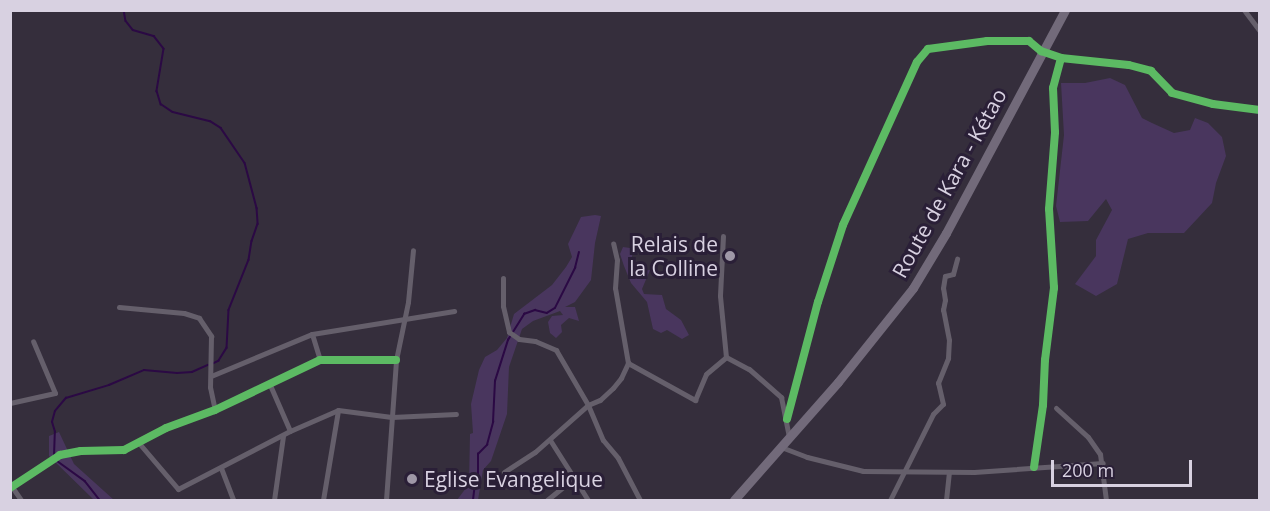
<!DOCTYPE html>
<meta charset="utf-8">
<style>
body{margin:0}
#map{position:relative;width:1270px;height:511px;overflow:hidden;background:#352e3c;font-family:"Open Sans",sans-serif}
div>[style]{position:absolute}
.green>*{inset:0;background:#49365e}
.stream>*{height:1.5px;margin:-0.75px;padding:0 0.75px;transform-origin:0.75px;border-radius:0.75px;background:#2b0944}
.street>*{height:5px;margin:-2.5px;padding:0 2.5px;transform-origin:2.5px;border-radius:2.5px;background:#655f6b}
.primary>*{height:9px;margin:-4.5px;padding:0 4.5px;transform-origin:4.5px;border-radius:4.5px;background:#726a7a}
.cycleway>*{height:8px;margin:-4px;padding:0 4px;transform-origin:4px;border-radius:4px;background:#5cba63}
.dots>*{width:16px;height:16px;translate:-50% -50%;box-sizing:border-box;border:3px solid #2a1f37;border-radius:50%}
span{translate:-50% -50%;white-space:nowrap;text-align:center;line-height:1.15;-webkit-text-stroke:6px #2a1f37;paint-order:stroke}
.street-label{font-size:21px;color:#d8d1e1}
.poi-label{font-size:21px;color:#d8d1e1}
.right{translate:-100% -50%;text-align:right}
.left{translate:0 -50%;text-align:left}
.frame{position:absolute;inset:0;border:12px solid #d8d1e1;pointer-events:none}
.scale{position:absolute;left:1051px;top:460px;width:141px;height:27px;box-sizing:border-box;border:3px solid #d8d1e1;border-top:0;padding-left:8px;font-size:18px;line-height:21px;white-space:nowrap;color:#d8d1e1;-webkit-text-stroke:4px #2a1f37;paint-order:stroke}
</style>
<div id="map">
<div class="green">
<div style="clip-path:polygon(1110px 78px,1125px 85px,1142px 118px,1152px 123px,1174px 133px,1190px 130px,1195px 118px,1208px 123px,1222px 137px,1226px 156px,1216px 183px,1212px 203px,1184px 233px,1148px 233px,1128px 239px,1117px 284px,1096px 296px,1075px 284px,1096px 256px,1096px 240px,1112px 210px,1106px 199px,1088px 221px,1060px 222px,1056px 206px,1064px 135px,1061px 83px,1085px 83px)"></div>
<div style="clip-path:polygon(595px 215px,601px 216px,595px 243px,591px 280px,575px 302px,565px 307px,575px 307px,579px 321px,569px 318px,561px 325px,562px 332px,556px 338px,550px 333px,548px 322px,552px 316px,563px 315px,560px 311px,533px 321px,522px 329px,509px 367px,507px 414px,491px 461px,483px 470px,478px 500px,457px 500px,469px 484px,470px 434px,473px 433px,471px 404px,479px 370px,485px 357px,497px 350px,507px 338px,514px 314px,552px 285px,566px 267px,572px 257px,568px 244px,581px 217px)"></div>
<div style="clip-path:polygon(623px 247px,630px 248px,633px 252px,631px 261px,636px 272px,650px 270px,642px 289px,644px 294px,662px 295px,666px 309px,681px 320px,689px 335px,682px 339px,667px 330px,661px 333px,653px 329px,647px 302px,631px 283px,624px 266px,620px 254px)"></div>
<div style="clip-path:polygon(59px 432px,74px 464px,114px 500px,94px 500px,49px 456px,49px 436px)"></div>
</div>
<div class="stream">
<div style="left:124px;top:10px;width:11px;rotate:80deg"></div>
<div style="left:126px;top:21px;width:11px;rotate:52deg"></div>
<div style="left:133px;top:30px;width:22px;rotate:16deg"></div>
<div style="left:154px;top:36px;width:16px;rotate:52deg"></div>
<div style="left:164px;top:49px;width:43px;rotate:99.5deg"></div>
<div style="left:157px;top:91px;width:14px;rotate:73deg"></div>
<div style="left:161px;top:104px;width:14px;rotate:34deg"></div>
<div style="left:173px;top:112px;width:38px;rotate:14deg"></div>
<div style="left:210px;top:121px;width:13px;rotate:32deg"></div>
<div style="left:221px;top:128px;width:42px;rotate:55.6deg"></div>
<div style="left:245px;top:163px;width:47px;rotate:75.1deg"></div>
<div style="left:257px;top:208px;width:16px;rotate:86deg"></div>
<div style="left:258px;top:224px;width:18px;rotate:109deg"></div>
<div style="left:252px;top:241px;width:19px;rotate:99deg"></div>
<div style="left:249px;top:260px;width:54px;rotate:111.8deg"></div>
<div style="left:229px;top:310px;width:38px;rotate:93deg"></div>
<div style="left:227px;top:348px;width:15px;rotate:122deg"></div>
<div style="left:219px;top:361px;width:7px;rotate:153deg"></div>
<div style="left:54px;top:456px;width:24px;rotate:-88deg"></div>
<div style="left:55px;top:432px;width:10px;rotate:-107deg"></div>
<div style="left:52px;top:422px;width:11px;rotate:-75deg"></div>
<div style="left:55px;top:411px;width:17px;rotate:-50deg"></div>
<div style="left:66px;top:398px;width:45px;rotate:-16.8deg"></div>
<div style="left:109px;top:385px;width:38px;rotate:-23deg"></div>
<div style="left:144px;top:370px;width:33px;rotate:5deg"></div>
<div style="left:177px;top:373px;width:15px;rotate:-4deg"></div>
<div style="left:192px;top:372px;width:17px;rotate:-24deg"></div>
<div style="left:56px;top:460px;width:36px;rotate:36deg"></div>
<div style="left:85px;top:481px;width:24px;rotate:52deg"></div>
<div style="left:473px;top:500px;width:16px;rotate:-83deg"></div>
<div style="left:475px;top:484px;width:4px;rotate:-34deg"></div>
<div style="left:478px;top:482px;width:28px;rotate:-90deg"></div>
<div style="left:478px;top:454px;width:13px;rotate:-45deg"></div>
<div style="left:487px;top:445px;width:24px;rotate:-75deg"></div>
<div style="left:493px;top:422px;width:41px;rotate:-87.2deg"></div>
<div style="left:495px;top:381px;width:43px;rotate:-72.4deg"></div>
<div style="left:508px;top:340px;width:31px;rotate:-58deg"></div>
<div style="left:524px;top:314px;width:12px;rotate:-20deg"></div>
<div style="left:535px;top:310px;width:12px;rotate:14deg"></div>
<div style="left:547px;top:313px;width:9px;rotate:-32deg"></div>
<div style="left:555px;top:308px;width:45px;rotate:-63.4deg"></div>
<div style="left:575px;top:268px;width:16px;rotate:-76deg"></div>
</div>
<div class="street">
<div style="left:1244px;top:10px;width:26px;rotate:53deg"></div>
<div style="left:723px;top:236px;width:60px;rotate:92.9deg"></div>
<div style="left:720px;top:296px;width:61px;rotate:84.4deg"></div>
<div style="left:503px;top:278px;width:28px;rotate:90deg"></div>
<div style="left:503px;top:306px;width:27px;rotate:77deg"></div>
<div style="left:509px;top:332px;width:12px;rotate:35deg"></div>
<div style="left:519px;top:339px;width:16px;rotate:7deg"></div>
<div style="left:535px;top:341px;width:23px;rotate:23deg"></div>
<div style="left:556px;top:350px;width:64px;rotate:59.8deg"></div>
<div style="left:588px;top:405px;width:38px;rotate:67deg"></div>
<div style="left:603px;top:440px;width:23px;rotate:50deg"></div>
<div style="left:618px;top:458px;width:47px;rotate:62.4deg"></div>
<div style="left:119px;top:307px;width:65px;rotate:5.3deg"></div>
<div style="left:184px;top:313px;width:16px;rotate:18deg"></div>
<div style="left:199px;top:318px;width:22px;rotate:56deg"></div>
<div style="left:211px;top:336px;width:51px;rotate:91.1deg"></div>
<div style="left:210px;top:387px;width:24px;rotate:78deg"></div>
<div style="left:312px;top:334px;width:27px;rotate:73deg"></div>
<div style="left:726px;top:357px;width:26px;rotate:28deg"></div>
<div style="left:749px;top:369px;width:43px;rotate:41.2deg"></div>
<div style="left:781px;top:397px;width:41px;rotate:78.7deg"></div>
<div style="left:628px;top:363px;width:77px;rotate:28.9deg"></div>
<div style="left:695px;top:400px;width:28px;rotate:-67deg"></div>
<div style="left:706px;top:374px;width:26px;rotate:-40deg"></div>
<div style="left:211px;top:376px;width:109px;rotate:-22.6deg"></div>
<div style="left:312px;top:334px;width:144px;rotate:-9.2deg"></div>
<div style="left:270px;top:385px;width:50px;rotate:66.5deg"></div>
<div style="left:10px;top:403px;width:46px;rotate:-12.5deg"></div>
<div style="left:55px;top:393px;width:56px;rotate:-112.9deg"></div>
<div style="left:1056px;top:408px;width:43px;rotate:42.2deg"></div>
<div style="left:1088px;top:437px;width:21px;rotate:55deg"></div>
<div style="left:1100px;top:454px;width:46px;rotate:82.6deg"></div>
<div style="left:787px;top:419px;width:121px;rotate:-75.2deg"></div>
<div style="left:818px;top:302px;width:81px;rotate:-72deg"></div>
<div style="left:843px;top:225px;width:179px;rotate:-65.6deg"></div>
<div style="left:917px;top:62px;width:17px;rotate:-50deg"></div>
<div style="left:928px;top:49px;width:60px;rotate:-7.7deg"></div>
<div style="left:987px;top:41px;width:42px"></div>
<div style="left:1029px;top:41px;width:16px;rotate:40deg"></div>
<div style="left:1041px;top:51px;width:21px;rotate:19deg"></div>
<div style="left:1061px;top:58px;width:68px;rotate:5.9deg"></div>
<div style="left:1129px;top:65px;width:23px;rotate:15deg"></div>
<div style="left:1151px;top:71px;width:30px;rotate:46deg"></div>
<div style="left:1172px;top:93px;width:42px;rotate:15deg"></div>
<div style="left:1213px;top:104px;width:47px;rotate:7.3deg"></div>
<div style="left:550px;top:440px;width:71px;rotate:57.7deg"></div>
<div style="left:138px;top:442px;width:62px;rotate:49.6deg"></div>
<div style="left:178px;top:489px;width:126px;rotate:-27.4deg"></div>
<div style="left:290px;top:431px;width:52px;rotate:-23.6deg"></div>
<div style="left:338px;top:410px;width:54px;rotate:7.4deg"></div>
<div style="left:392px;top:417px;width:64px;rotate:-2.7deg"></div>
<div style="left:781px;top:447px;width:28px;rotate:21deg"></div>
<div style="left:807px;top:457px;width:58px;rotate:14deg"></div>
<div style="left:863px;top:471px;width:111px;rotate:0.5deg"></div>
<div style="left:974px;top:472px;width:129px;rotate:-4deg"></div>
<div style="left:1034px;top:467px;width:63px;rotate:-81.7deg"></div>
<div style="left:1043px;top:405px;width:45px;rotate:-87.5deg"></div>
<div style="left:1045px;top:360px;width:73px;rotate:-82.9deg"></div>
<div style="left:1054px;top:288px;width:79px;rotate:-93.6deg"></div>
<div style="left:1049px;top:209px;width:77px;rotate:-85.5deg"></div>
<div style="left:1055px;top:132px;width:44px;rotate:-92.6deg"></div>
<div style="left:1053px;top:88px;width:31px;rotate:-75deg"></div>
<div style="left:221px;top:468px;width:34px;rotate:69deg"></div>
<div style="left:504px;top:472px;width:37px;rotate:-33deg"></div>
<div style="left:535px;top:452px;width:71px;rotate:-41.6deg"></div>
<div style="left:588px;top:405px;width:13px;rotate:-23deg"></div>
<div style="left:600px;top:400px;width:18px;rotate:-43deg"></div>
<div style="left:613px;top:388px;width:13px;rotate:-51deg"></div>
<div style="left:621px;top:378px;width:17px;rotate:-65deg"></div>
<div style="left:628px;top:363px;width:76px;rotate:-99.8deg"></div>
<div style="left:615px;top:288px;width:28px;rotate:-86deg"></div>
<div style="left:617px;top:260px;width:17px;rotate:-103deg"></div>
<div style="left:12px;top:487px;width:16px;rotate:55deg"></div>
<div style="left:10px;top:488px;width:60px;rotate:-33.4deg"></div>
<div style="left:60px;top:455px;width:21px;rotate:-11deg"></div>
<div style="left:81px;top:451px;width:43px;rotate:-1.3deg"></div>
<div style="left:124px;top:450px;width:47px;rotate:-27.6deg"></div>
<div style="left:166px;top:428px;width:52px;rotate:-20.2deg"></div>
<div style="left:215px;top:410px;width:116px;rotate:-25.5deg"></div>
<div style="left:320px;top:360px;width:76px"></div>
<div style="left:274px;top:500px;width:65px;rotate:-82deg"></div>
<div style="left:323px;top:500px;width:91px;rotate:-80.5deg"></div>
<div style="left:386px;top:500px;width:140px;rotate:-85.9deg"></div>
<div style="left:396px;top:360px;width:59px;rotate:-78.3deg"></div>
<div style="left:408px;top:302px;width:52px;rotate:-84.5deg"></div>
<div style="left:547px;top:500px;width:35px;rotate:-39deg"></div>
<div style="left:890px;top:500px;width:96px;rotate:-63.4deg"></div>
<div style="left:933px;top:414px;width:14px;rotate:-45deg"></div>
<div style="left:943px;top:404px;width:22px;rotate:-103deg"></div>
<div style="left:938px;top:383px;width:27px;rotate:-68deg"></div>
<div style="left:948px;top:358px;width:18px;rotate:-87deg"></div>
<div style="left:949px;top:340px;width:31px;rotate:-101deg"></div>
<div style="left:943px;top:310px;width:10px;rotate:-79deg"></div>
<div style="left:945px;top:300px;width:12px;rotate:-99deg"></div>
<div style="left:943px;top:288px;width:12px;rotate:-81deg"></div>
<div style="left:945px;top:276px;width:8px;rotate:-14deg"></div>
<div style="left:953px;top:274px;width:16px;rotate:-75deg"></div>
<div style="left:946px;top:500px;width:27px;rotate:-84deg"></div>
</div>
<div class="primary">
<div style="left:734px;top:500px;width:157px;rotate:-48.6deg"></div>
<div style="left:838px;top:382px;width:120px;rotate:-51.4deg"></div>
<div style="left:913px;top:288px;width:64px;rotate:-59deg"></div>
<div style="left:946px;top:233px;width:253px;rotate:-61.9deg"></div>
</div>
<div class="cycleway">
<div style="left:787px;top:419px;width:121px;rotate:-75.2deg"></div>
<div style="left:818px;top:302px;width:81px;rotate:-72deg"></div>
<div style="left:843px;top:225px;width:179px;rotate:-65.6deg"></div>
<div style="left:917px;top:62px;width:17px;rotate:-50deg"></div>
<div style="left:928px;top:49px;width:60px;rotate:-7.7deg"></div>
<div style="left:987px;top:41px;width:42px"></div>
<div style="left:1029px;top:41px;width:16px;rotate:40deg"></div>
<div style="left:1041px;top:51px;width:21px;rotate:19deg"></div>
<div style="left:1061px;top:58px;width:68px;rotate:5.9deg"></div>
<div style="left:1129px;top:65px;width:23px;rotate:15deg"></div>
<div style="left:1151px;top:71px;width:30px;rotate:46deg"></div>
<div style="left:1172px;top:93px;width:42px;rotate:15deg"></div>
<div style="left:1213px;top:104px;width:47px;rotate:7.3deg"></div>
<div style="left:1034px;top:467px;width:63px;rotate:-81.7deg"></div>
<div style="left:1043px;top:405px;width:45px;rotate:-87.5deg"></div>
<div style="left:1045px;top:360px;width:73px;rotate:-82.9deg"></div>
<div style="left:1054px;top:288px;width:79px;rotate:-93.6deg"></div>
<div style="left:1049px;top:209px;width:77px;rotate:-85.5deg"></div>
<div style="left:1055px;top:132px;width:44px;rotate:-92.6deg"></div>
<div style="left:1053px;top:88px;width:31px;rotate:-75deg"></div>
<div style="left:10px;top:488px;width:60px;rotate:-33.4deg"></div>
<div style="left:60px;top:455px;width:21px;rotate:-11deg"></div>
<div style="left:81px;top:451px;width:43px;rotate:-1.3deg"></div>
<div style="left:124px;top:450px;width:47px;rotate:-27.6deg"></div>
<div style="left:166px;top:428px;width:52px;rotate:-20.2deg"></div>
<div style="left:215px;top:410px;width:116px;rotate:-25.5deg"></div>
<div style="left:320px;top:360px;width:76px"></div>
</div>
<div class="dots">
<div style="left:730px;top:256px;background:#9f98a7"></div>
<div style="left:412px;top:479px;background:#9f98a7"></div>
</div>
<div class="street-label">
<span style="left:949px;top:183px;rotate:-61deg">Route de Kara - Kétao</span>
</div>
<div class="poi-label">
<span class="right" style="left:718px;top:256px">Relais de<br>la Colline</span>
<span class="left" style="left:424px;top:479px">Eglise Evangelique</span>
</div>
<div class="frame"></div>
<div class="scale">200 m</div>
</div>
